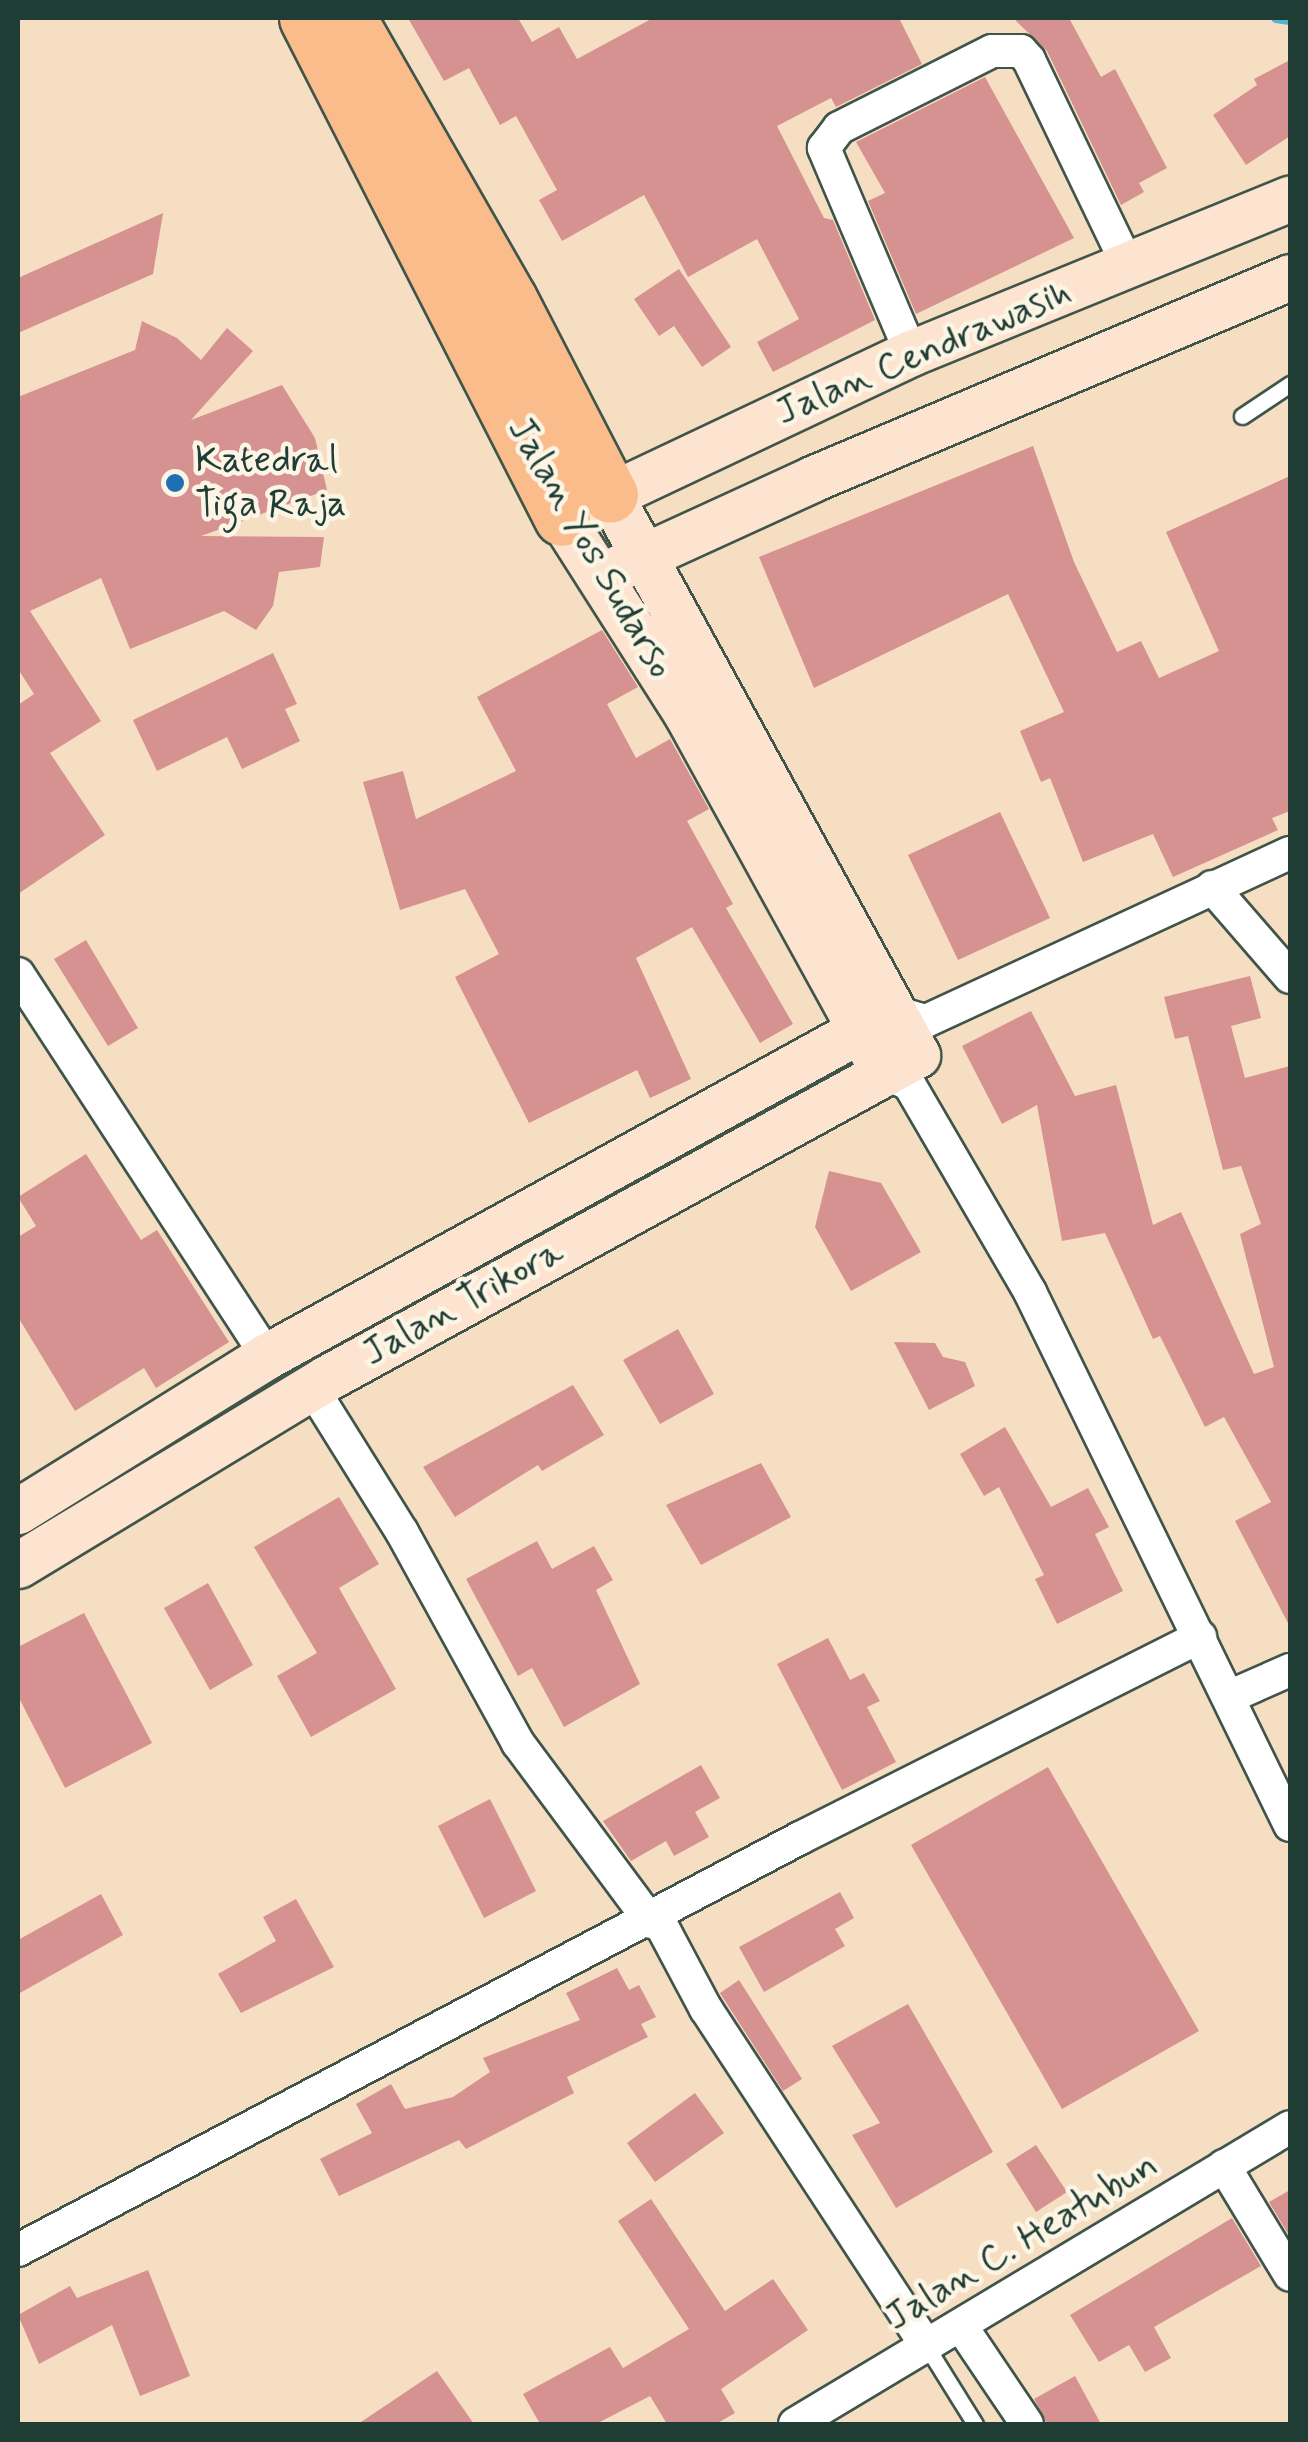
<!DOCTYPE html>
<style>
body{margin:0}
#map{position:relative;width:1308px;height:2442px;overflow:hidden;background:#f6dec3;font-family:Mynerve,sans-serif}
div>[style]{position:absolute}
.stream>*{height:10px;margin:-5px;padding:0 5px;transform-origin:5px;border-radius:5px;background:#50b5cf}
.building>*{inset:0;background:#d69291}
.roads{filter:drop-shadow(2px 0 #3f5549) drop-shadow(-2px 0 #3f5549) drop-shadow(0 2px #3f5549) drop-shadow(0 -2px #3f5549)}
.lane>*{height:15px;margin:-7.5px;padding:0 7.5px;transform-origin:7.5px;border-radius:7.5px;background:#fff}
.street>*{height:32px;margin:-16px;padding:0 16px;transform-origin:16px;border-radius:16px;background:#fff}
.secondary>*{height:45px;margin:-22.5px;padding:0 22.5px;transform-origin:22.5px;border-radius:22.5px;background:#fde4d0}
.highway>*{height:55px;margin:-27.5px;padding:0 27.5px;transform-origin:27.5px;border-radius:27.5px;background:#f9bc8a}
.dots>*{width:28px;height:28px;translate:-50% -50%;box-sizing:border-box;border:5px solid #fcf5e5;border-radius:50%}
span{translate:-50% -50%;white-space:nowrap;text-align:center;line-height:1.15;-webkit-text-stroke:9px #fcf5e5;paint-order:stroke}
.street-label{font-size:38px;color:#1f3d34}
.poi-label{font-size:38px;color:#1f3d34}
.left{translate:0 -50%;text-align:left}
.frame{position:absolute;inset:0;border:20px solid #1f3d34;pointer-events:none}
</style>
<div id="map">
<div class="stream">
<div style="left:1276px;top:18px;width:14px;rotate:8deg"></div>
</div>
<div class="building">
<div style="clip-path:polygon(408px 18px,518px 18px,532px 42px,559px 27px,577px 59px,653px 18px,899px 18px,922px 64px,836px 107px,831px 98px,777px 126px,824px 218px,833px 220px,875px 320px,773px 372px,757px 342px,799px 319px,757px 239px,688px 277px,644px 195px,562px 241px,539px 200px,557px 190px,516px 116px,500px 125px,469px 68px,444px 81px)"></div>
<div style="clip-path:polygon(1013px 18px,1069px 18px,1101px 77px,1115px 69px,1167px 168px,1139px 183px,1144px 192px,1121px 205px,1047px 51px)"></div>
<div style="clip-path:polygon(1290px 60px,1290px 136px,1246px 165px,1213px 115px,1257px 85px,1254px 79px)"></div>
<div style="clip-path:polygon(985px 77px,1074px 238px,916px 314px,868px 201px,885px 193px,856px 142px)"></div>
<div style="clip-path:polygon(163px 213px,153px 274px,18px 333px,18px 278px)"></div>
<div style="clip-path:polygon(679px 269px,731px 347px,702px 367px,674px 326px,659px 336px,634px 299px)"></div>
<div style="clip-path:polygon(142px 321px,177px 338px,201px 360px,227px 328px,253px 351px,191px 420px,282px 385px,315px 438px,327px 490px,201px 536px,324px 537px,320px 567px,279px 572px,273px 606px,256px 630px,224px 611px,130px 649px,101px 578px,30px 611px,101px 721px,50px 753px,105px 835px,18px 894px,18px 705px,34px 694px,18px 669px,18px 397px,135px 350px)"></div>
<div style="clip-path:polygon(1033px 446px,1074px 562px,1117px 652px,1141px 641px,1159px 678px,1219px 651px,1166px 532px,1290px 476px,1290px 811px,1272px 818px,1278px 830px,1173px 877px,1153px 834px,1083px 862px,1050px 778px,1041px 782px,1020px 731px,1064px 712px,1008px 594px,814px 688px,759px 557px)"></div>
<div style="clip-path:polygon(602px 630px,638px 687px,607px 704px,636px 758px,670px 739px,709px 809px,687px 821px,733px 904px,726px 908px,793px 1024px,760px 1043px,692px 927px,636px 958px,691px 1079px,650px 1098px,637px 1070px,529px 1123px,455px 977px,499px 954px,465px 889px,400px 910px,363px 782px,403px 771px,416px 819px,516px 771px,477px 697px)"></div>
<div style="clip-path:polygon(273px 653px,297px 704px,285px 709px,300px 741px,242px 769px,227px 737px,157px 771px,133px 720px)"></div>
<div style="clip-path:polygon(1000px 812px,1050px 918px,958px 960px,908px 855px)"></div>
<div style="clip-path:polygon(86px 940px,138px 1028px,108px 1046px,54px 959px)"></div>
<div style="clip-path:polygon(1250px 976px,1261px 1018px,1231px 1026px,1245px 1078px,1290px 1066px,1290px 1627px,1235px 1521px,1271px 1502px,1224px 1417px,1205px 1427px,1160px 1336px,1153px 1339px,1105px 1233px,1062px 1241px,1037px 1105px,1002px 1124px,962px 1046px,1031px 1011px,1075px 1096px,1116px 1085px,1153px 1225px,1181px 1212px,1254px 1374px,1274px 1367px,1240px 1234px,1261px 1224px,1241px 1166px,1223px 1170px,1188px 1036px,1175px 1039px,1164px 997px)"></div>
<div style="clip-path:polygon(86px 1154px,141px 1240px,157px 1230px,229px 1342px,156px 1388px,144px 1368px,75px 1411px,18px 1317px,18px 1237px,36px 1226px,18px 1197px)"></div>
<div style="clip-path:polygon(829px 1171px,881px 1183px,921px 1252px,851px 1291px,815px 1227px)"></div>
<div style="clip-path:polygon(678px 1329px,714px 1394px,660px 1424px,623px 1360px)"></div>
<div style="clip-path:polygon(894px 1342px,935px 1343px,943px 1357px,965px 1362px,975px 1386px,929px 1410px)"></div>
<div style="clip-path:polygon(573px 1385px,604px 1435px,542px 1471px,538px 1465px,455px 1517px,423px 1467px)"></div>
<div style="clip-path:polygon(1005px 1427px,1051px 1507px,1088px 1488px,1109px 1527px,1095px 1534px,1123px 1591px,1057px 1624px,1035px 1579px,1044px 1575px,999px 1487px,984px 1496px,960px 1454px)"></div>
<div style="clip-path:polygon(761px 1463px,791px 1517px,701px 1565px,666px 1505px)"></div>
<div style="clip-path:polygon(339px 1497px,379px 1564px,339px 1588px,396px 1689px,311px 1737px,277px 1676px,317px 1653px,254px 1547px)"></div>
<div style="clip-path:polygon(537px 1541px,552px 1569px,594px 1546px,613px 1580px,596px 1590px,640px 1684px,564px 1727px,532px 1668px,518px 1676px,466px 1579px)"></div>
<div style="clip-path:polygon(208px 1583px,253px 1665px,210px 1690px,164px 1608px)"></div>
<div style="clip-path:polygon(84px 1613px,152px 1743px,65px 1788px,18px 1696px,18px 1647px)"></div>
<div style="clip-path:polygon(828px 1638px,850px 1680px,864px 1673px,880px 1701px,867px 1707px,896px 1762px,842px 1790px,777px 1664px)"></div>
<div style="clip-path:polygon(701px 1765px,720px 1798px,695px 1812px,709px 1837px,674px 1856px,666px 1841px,631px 1861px,603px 1821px)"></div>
<div style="clip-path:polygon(1048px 1767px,1199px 2031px,1062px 2109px,911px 1845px)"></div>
<div style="clip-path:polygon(490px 1799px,536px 1891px,484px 1918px,438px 1826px)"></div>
<div style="clip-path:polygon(840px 1892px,854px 1918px,835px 1929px,845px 1946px,764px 1992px,739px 1947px)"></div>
<div style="clip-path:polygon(101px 1894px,123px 1935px,18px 1994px,18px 1940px)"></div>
<div style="clip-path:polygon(296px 1899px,334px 1967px,241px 2013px,218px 1974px,276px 1941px,263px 1917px)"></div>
<div style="clip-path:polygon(617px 1968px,629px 1990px,639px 1985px,656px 2017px,641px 2024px,648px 2037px,567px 2077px,574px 2093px,466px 2149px,459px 2140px,339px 2196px,320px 2159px,372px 2133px,356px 2104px,391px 2084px,405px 2109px,453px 2097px,490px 2072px,483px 2058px,580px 2020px,566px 1993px)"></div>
<div style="clip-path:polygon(739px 1980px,802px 2079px,783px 2091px,720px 1993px)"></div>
<div style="clip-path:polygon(908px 2004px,993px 2152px,896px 2208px,852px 2135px,880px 2123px,832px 2046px)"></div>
<div style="clip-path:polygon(695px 2093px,724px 2133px,655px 2182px,627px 2143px)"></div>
<div style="clip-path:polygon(1036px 2145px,1067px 2192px,1036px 2212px,1006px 2164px)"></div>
<div style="clip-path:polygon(1290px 2190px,1290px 2237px,1269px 2202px)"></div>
<div style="clip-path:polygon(651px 2199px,725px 2311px,773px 2279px,808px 2330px,721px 2389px,735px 2413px,716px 2424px,667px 2424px,650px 2396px,596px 2424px,540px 2424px,523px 2394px,610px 2347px,623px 2368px,689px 2329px,618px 2221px)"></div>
<div style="clip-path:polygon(1232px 2218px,1261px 2266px,1154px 2327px,1171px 2358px,1145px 2372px,1129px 2345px,1099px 2362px,1070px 2315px)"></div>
<div style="clip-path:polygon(148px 2270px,190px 2376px,140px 2396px,112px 2325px,39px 2364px,18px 2315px,70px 2286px,77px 2298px)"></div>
<div style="clip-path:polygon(437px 2371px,474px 2424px,358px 2424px)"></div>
<div style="clip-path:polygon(1075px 2376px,1101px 2424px,1047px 2424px,1034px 2399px)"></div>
</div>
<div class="roads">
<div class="lane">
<div style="left:1242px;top:416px;width:58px;rotate:-33.7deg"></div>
<div style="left:927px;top:2347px;width:91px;rotate:58.1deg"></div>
</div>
<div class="street">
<div style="left:911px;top:353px;width:223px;rotate:-113deg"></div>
<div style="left:824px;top:148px;width:25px;rotate:-53deg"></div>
<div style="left:839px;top:128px;width:171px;rotate:-26.7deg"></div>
<div style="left:992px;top:51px;width:29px"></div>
<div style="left:1021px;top:51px;width:12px;rotate:48deg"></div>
<div style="left:1029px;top:60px;width:231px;rotate:64.3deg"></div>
<div style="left:1212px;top:887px;width:119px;rotate:49.1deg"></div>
<div style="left:18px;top:974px;width:456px;rotate:56.9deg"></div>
<div style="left:894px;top:1012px;width:33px;rotate:16deg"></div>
<div style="left:926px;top:1021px;width:401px;rotate:-24.8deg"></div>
<div style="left:884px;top:1073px;width:27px;rotate:24deg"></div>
<div style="left:909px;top:1084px;width:241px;rotate:59.8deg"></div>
<div style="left:1030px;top:1292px;width:593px;rotate:64deg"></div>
<div style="left:312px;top:1388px;width:170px;rotate:58deg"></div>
<div style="left:402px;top:1532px;width:241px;rotate:61.2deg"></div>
<div style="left:518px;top:1743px;width:223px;rotate:53.4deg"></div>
<div style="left:1231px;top:1696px;width:64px;rotate:-23.8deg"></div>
<div style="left:657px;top:1917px;width:104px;rotate:62deg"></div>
<div style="left:706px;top:2009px;width:404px;rotate:56.8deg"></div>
<div style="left:1224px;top:2166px;width:127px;rotate:58.8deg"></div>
<div style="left:18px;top:2250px;width:884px;rotate:-27.78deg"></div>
<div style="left:800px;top:1838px;width:448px;rotate:-26.7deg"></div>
<div style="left:961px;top:2326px;width:118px;rotate:56deg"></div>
<div style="left:795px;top:2424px;width:577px;rotate:-30.96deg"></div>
</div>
<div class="secondary">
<div style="left:618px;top:568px;width:213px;rotate:-24.6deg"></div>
<div style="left:812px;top:479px;width:519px;rotate:-22.91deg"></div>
<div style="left:884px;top:1073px;width:411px;rotate:-118.8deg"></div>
<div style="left:686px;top:713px;width:231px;rotate:-122.5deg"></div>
<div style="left:562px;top:518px;width:386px;rotate:-25.3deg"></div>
<div style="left:911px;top:353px;width:409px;rotate:-22.2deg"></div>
<div style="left:18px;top:1511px;width:293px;rotate:-31.9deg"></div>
<div style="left:267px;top:1356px;width:704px;rotate:-28.79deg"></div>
<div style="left:18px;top:1565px;width:359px;rotate:-31.2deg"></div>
<div style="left:325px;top:1379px;width:675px;rotate:-28.69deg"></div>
<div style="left:917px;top:1055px;width:639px;rotate:-118.73deg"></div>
</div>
<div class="highway">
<div style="left:307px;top:18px;width:561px;rotate:62.98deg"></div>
<div style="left:349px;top:20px;width:322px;rotate:60.2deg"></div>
<div style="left:509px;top:299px;width:220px;rotate:62.7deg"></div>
</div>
</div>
<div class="dots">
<div style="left:175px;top:483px;background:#1f6fb2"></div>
</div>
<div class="street-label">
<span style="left:924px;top:353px;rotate:-23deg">Jalan Cendrawasih</span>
<span style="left:590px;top:548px;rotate:60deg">Jalan Yos Sudarso</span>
<span style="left:463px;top:1303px;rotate:-29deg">Jalan Trikora</span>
<span style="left:1022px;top:2242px;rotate:-31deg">Jalan C. Heatubun</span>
</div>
<div class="poi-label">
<span class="left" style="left:195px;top:483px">Katedral<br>Tiga Raja</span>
</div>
<div class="frame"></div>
</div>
